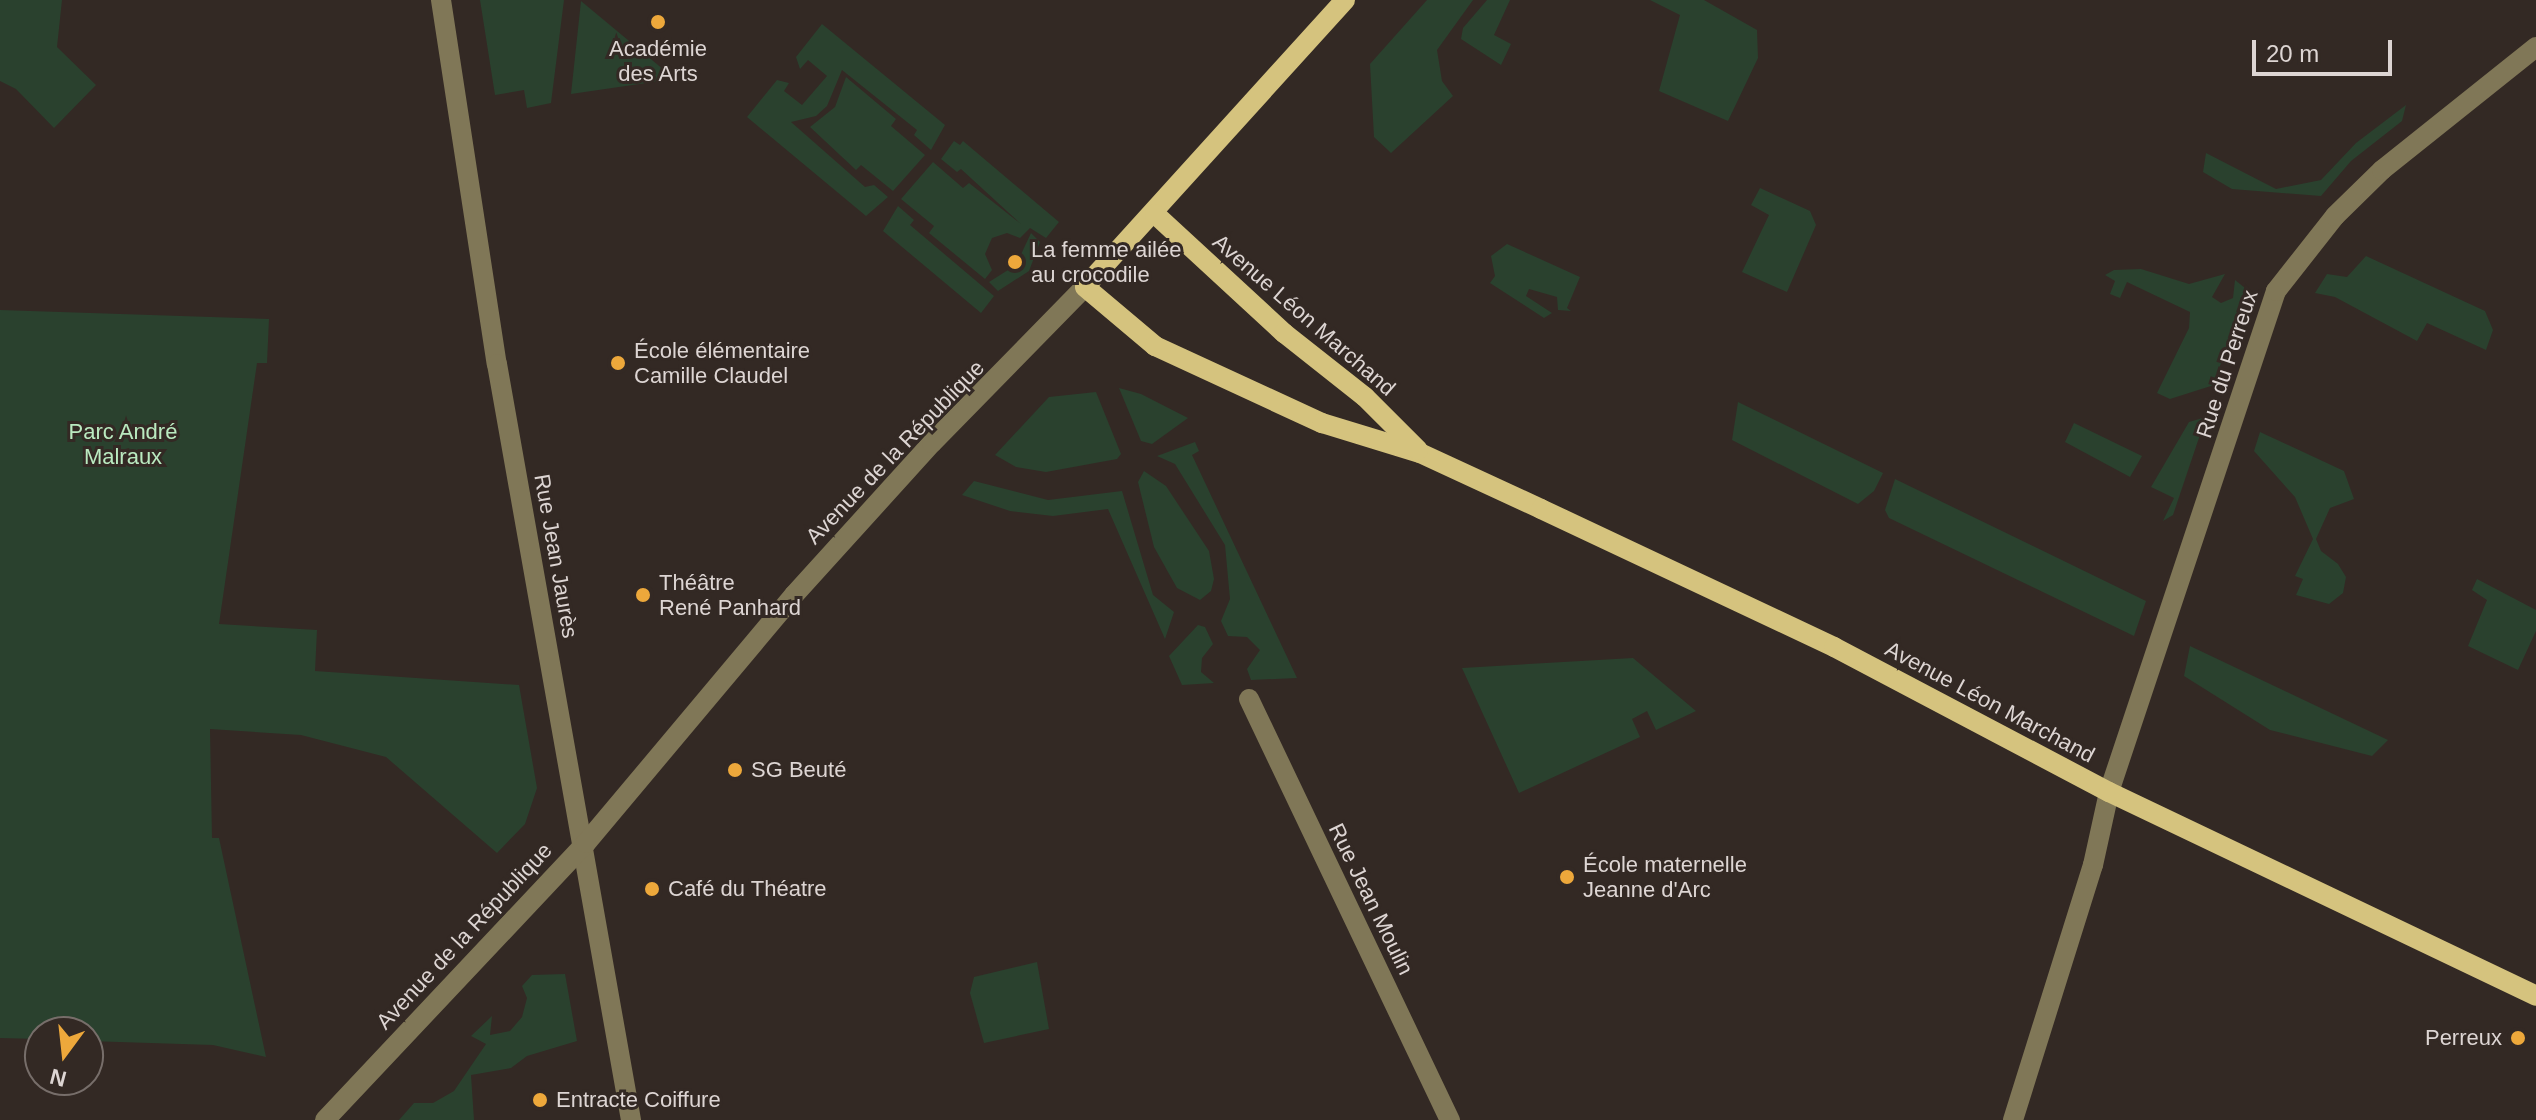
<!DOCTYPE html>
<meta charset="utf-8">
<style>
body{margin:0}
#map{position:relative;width:2536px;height:1120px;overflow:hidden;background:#332924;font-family:Helvetica,sans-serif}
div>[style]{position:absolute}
.green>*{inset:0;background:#2a412e}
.minor>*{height:20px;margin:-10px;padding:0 10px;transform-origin:10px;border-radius:10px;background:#807757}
.major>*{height:20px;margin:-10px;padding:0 10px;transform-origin:10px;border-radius:10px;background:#d5c37e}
.dots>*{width:22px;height:22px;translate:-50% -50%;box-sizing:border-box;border:4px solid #332924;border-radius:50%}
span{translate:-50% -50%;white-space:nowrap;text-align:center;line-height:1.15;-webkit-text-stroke:6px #332924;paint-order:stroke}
.poi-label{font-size:22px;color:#ddd5d3}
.left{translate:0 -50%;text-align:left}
.right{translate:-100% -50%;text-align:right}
.street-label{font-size:22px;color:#ddd5d3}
.park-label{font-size:22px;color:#baeac0}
.north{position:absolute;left:24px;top:1016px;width:80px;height:80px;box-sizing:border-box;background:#332924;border:2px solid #776e6a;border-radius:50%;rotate:195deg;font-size:22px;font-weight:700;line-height:32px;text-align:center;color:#ddd5d3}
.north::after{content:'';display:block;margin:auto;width:28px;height:36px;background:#eda83b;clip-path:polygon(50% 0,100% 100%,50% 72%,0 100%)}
.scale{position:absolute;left:2252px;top:40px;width:140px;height:36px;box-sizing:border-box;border:4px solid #ddd5d3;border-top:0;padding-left:10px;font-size:24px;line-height:28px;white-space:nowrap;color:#ddd5d3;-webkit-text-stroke:6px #332924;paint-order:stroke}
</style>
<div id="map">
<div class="green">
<div style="clip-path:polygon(0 0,62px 0,57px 47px,96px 85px,54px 128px,16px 89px,0 81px)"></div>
<div style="clip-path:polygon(480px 0,564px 0,551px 103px,527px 108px,524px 90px,495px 95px)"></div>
<div style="clip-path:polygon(1427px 0,1473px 0,1437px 50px,1442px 81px,1453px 96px,1391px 153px,1374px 137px,1370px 64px)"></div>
<div style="clip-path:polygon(1487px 0,1510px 0,1494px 35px,1511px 44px,1501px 65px,1461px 39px,1463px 28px)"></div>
<div style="clip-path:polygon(1650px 0,1704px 0,1757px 30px,1758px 58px,1728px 121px,1659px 91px,1680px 15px)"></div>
<div style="clip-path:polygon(581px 1px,664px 70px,665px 76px,660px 81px,571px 94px)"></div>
<div style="clip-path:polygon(822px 24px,945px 125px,931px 150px,914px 135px,917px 130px,842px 70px,827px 106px,816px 116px,791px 122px,865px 187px,874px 185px,888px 197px,866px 216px,747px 117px,777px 80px,789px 83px,784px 91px,802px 105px,827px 76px,808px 60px,800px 69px,796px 57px)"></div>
<div style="clip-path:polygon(846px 77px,896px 119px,891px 126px,925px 155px,893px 191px,861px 165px,856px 170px,810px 127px,835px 107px)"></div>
<div style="clip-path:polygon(2406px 105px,2402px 121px,2351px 161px,2321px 196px,2232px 189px,2203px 172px,2206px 153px,2276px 189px,2321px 180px,2356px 143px)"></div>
<div style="clip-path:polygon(954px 141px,960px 145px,963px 141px,1059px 222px,1046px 238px,1030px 228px,1020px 238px,1007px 233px,992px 238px,985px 254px,992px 270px,985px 279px,929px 233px,934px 226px,901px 199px,933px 162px,963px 188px,969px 183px,1021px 224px,961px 169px,957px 172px,941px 159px)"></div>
<div style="clip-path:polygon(1760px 188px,1810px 211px,1816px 225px,1787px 292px,1742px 272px,1769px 215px,1751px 205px)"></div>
<div style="clip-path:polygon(898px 206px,914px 220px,910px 225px,994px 296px,981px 313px,883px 231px)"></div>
<div style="clip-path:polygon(1031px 233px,1040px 242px,1029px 271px,998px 291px,989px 282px,1016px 265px)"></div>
<div style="clip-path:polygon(1507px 244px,1580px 277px,1567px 308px,1571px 311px,1558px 310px,1557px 297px,1529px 289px,1526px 296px,1552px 313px,1544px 318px,1490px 283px,1495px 276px,1491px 256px)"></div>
<div style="clip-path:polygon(2366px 256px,2485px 311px,2493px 330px,2486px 350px,2427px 323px,2417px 341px,2335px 297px,2315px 293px,2327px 274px,2347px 277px)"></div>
<div style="clip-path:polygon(2141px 269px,2189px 284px,2225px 274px,2212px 297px,2221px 303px,2233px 298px,2235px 280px,2245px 288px,2214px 385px,2170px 399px,2157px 393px,2189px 328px,2190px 312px,2127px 282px,2120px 298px,2110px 294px,2115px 281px,2105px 275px,2114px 270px)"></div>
<div style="clip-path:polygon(0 310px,269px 319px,267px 363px,257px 363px,219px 624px,317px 630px,315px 671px,519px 685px,537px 788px,525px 824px,497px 853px,386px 757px,301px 735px,210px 729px,212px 838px,219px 838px,266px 1057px,213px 1045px,88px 1041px,88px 1032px,40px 1032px,40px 1039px,0 1038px)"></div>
<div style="clip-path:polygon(1119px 388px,1141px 394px,1188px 418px,1152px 444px,1141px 441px)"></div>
<div style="clip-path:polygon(1096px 392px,1121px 454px,1117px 459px,1046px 472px,1016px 467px,995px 455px,1049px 397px)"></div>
<div style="clip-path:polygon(1738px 402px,1883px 473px,1874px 491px,1858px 504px,1732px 440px)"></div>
<div style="clip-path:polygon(2206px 417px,2173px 515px,2163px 521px,2174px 498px,2151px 487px,2189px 422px)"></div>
<div style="clip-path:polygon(2074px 423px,2142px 456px,2130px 477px,2065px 442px)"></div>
<div style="clip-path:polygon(2260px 432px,2344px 471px,2354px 499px,2330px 508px,2316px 539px,2321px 551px,2338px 564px,2346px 577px,2343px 593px,2329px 604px,2296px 595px,2303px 579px,2295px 576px,2313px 539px,2295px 497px,2254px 451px)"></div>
<div style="clip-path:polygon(1195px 442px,1199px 451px,1192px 455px,1297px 678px,1251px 680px,1247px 669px,1260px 650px,1247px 637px,1228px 636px,1221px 621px,1230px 599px,1225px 545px,1175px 464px,1157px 456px)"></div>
<div style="clip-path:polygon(1144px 471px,1166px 486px,1209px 551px,1214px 579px,1211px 591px,1200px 600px,1177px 588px,1154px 547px,1138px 482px)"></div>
<div style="clip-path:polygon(1895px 479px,2146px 601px,2134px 636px,1889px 518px,1885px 510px)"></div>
<div style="clip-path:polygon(974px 481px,1048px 500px,1122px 491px,1153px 595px,1174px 612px,1165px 639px,1108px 509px,1053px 516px,1010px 511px,962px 495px)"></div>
<div style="clip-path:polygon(2477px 579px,2536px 610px,2536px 631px,2518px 670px,2468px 646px,2487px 600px,2472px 590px)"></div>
<div style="clip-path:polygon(1198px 625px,1205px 627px,1213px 644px,1202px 658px,1201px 672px,1214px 683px,1182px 685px,1169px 656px)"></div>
<div style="clip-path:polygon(2190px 646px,2388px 740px,2372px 756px,2270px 730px,2184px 676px)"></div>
<div style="clip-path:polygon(1633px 658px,1696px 711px,1656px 730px,1647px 711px,1632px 719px,1640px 737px,1519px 793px,1462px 668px)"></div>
<div style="clip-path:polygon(1037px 962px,1049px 1029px,984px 1043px,970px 993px,974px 977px)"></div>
<div style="clip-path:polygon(565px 974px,577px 1041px,527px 1056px,511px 1068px,471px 1075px,474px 1120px,399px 1120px,414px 1103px,433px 1103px,454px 1091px,486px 1044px,471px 1036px,492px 1016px,490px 1035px,510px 1031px,522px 1017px,527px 998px,522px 986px,532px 975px)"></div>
</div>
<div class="minor">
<div style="left:441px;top:0;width:368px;rotate:81.3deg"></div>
<div style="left:497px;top:364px;width:768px;rotate:79.95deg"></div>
<div style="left:1249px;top:699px;width:467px;rotate:64.5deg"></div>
<div style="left:325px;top:1120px;width:381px;rotate:-46.7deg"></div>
<div style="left:586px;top:843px;width:324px;rotate:-50deg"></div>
<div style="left:794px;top:595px;width:205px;rotate:-47.8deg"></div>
<div style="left:932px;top:443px;width:219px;rotate:-45.6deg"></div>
<div style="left:2013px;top:1120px;width:267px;rotate:-72.6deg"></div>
<div style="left:2093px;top:865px;width:75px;rotate:-77.6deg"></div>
<div style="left:2109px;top:792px;width:528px;rotate:-71.57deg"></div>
<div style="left:2276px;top:291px;width:95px;rotate:-51.8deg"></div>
<div style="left:2335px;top:216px;width:66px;rotate:-44.4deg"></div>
<div style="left:2382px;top:170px;width:197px;rotate:-38.6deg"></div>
</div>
<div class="major">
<div style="left:1345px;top:0;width:387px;rotate:132.2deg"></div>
<div style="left:1085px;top:287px;width:92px;rotate:40.1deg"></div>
<div style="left:1155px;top:346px;width:184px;rotate:24.8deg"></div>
<div style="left:1322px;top:423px;width:102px;rotate:17deg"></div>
<div style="left:1420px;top:453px;width:133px;rotate:24.8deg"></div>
<div style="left:1541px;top:509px;width:324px;rotate:25.2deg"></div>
<div style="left:1834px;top:647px;width:311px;rotate:27.8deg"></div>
<div style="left:2109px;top:792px;width:473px;rotate:25.5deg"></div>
<div style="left:1155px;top:214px;width:176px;rotate:42.7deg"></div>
<div style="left:1284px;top:333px;width:103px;rotate:38.3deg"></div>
<div style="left:1365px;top:397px;width:75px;rotate:45deg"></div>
</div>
<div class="dots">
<div style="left:658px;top:22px;background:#eda83b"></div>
<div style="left:1015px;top:262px;background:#eda83b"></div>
<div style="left:618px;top:363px;background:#eda83b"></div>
<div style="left:643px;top:595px;background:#eda83b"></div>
<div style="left:735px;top:770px;background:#eda83b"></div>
<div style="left:1567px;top:877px;background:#eda83b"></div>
<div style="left:652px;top:889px;background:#eda83b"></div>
<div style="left:2518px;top:1038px;background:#eda83b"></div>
<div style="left:540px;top:1100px;background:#eda83b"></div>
</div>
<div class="poi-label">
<span style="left:658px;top:61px">Académie<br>des Arts</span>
<span class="left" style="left:1031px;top:262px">La femme ailée<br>au crocodile</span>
<span class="left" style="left:634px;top:363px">École élémentaire<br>Camille Claudel</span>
<span class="left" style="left:659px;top:595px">Théâtre<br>René Panhard</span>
<span class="left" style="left:751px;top:770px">SG Beuté</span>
<span class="left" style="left:1583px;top:877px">École maternelle<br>Jeanne d'Arc</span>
<span class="left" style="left:668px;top:889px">Café du Théatre</span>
<span class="right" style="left:2502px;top:1038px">Perreux</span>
<span class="left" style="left:556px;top:1100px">Entracte Coiffure</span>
</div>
<div class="street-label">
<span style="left:1304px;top:315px;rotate:41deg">Avenue Léon Marchand</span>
<span style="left:2227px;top:364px;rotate:-72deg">Rue du Perreux</span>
<span style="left:895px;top:452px;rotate:-46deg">Avenue de la République</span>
<span style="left:556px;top:556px;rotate:80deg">Rue Jean Jaurès</span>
<span style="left:1990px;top:702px;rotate:28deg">Avenue Léon Marchand</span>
<span style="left:1371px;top:899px;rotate:64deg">Rue Jean Moulin</span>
<span style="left:464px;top:936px;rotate:-47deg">Avenue de la République</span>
</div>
<div class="park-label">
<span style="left:123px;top:444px">Parc André<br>Malraux</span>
</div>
<div class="north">N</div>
<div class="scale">20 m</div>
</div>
